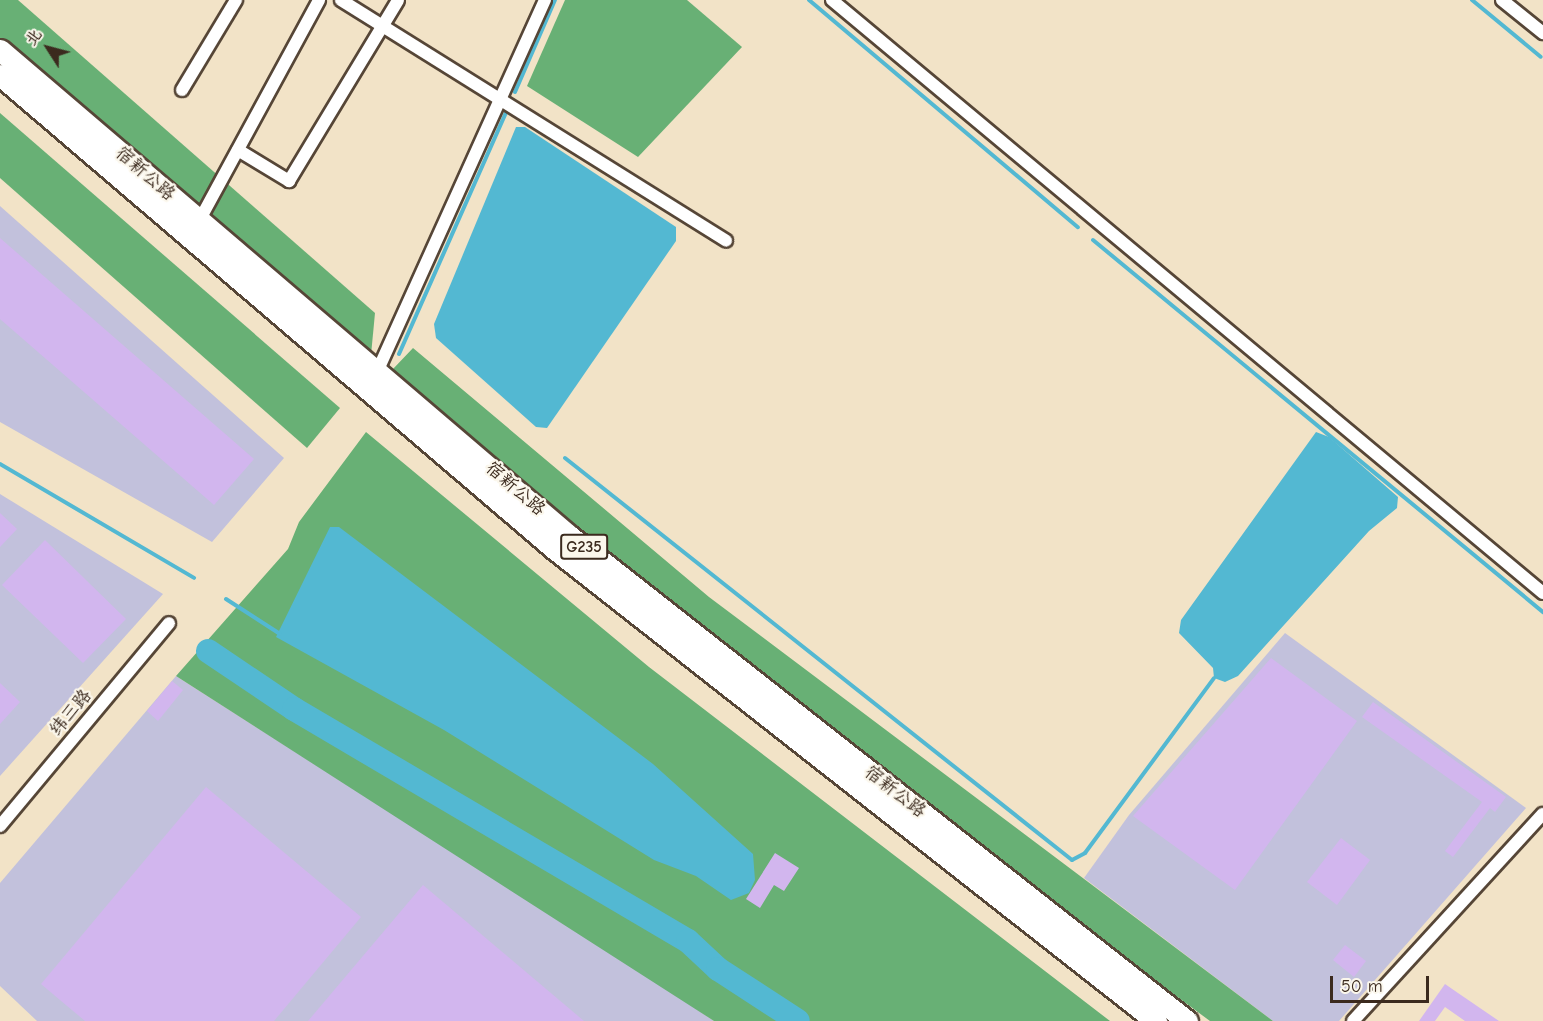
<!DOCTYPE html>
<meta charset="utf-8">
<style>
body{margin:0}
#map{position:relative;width:1543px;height:1021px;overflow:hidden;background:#f2e3c7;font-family:"Comic Neue","LXGW WenKai TC",sans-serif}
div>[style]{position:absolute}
.industrial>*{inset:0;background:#c2c1dc}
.forest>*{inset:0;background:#68b075}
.water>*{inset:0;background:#53b8d2}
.stream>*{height:4px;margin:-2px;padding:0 2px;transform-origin:2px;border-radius:2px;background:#53b8d2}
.river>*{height:24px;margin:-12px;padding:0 12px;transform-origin:12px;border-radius:12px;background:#53b8d2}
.building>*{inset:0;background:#d2b6ee}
.roads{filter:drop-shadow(2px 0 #564637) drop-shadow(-2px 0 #564637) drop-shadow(0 2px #564637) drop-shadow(0 -2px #564637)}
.street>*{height:12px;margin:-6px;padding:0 6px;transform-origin:6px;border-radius:6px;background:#fff}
.highway>*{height:21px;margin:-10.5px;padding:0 10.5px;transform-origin:10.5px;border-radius:10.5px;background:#fff}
span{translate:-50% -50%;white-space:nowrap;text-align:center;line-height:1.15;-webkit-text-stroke:4.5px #fbf7ec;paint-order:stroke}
.shield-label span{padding:2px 4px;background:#fbf7ec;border:2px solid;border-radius:4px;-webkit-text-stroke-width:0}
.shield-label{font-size:16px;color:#3b2a1e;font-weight:700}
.street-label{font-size:18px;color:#3b2a1e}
.north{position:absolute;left:18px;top:18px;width:60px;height:60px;-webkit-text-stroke:4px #fbf7ec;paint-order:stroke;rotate:306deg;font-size:16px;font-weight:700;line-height:24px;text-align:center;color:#3b2a1e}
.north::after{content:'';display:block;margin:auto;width:21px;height:27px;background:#3b2a1e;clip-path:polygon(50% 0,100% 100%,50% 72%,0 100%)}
.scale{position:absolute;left:1330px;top:976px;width:99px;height:27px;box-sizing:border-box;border:3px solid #3b2a1e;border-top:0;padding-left:8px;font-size:18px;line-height:21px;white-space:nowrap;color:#3b2a1e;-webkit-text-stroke:4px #fbf7ec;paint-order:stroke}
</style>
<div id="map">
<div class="industrial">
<div style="clip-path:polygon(0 206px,284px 458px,212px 542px,0 422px)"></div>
<div style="clip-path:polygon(0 494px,163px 594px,0 776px)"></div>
<div style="clip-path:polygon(1285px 633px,1526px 808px,1339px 1021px,1273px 1021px,1084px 878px,1129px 815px)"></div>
<div style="clip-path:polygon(176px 676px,652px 979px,714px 1021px,37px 1021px,0 986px,0 883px)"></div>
</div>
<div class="forest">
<div style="clip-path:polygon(0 0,18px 0,375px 313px,371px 355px,0 38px)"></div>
<div style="clip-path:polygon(565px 0,687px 0,742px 47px,638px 157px,527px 86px)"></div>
<div style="clip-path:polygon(0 113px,340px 408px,307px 448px,0 178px)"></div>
<div style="clip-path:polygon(413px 348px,709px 597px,1273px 1021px,1210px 1021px,1047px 901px,572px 528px,397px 379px,393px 369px)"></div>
<div style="clip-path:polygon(366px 432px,649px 667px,1110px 1021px,714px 1021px,176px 676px,288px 549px,299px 522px)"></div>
</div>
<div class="water">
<div style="clip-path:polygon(516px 127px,525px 127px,676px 227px,676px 241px,547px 428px,536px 427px,436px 338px,434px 324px)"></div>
<div style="clip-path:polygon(1316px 432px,1329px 437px,1398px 497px,1397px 508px,1369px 531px,1238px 676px,1225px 682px,1214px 678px,1213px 668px,1179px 633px,1181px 620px)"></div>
<div style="clip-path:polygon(330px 527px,339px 527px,653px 764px,753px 854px,755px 880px,749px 893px,731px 900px,696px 876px,654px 860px,444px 730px,276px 637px)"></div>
</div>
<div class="stream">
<div style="left:809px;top:0;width:352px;rotate:40.2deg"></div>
<div style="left:1472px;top:0;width:89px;rotate:39.6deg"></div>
<div style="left:515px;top:92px;width:100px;rotate:-66.5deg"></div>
<div style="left:1093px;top:240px;width:584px;rotate:39.58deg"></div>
<div style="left:399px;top:354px;width:265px;rotate:-66.1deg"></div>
<div style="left:565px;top:458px;width:647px;rotate:38.41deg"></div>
<div style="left:1072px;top:860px;width:15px;rotate:-28deg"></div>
<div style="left:1085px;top:853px;width:217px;rotate:-53.6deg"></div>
<div style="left:0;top:464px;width:225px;rotate:30.4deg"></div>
<div style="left:226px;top:599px;width:64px;rotate:32.9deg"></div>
</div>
<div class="river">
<div style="left:208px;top:651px;width:104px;rotate:34deg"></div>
<div style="left:294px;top:709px;width:457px;rotate:30.5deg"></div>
<div style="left:688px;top:941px;width:41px;rotate:43deg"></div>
<div style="left:718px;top:969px;width:95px;rotate:33deg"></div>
</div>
<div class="building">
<div style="clip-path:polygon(0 238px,254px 459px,214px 505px,0 319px)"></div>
<div style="clip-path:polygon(0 513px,17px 529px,0 547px)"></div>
<div style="clip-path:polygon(45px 540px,126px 619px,83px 663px,2px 585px)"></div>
<div style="clip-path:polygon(1271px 658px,1357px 721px,1235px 890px,1133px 816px)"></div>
<div style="clip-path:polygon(172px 681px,183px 690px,158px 721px,147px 711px)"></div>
<div style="clip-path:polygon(0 683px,20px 702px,0 724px)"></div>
<div style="clip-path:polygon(1373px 702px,1506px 797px,1495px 812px,1490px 808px,1453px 857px,1445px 851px,1482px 802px,1362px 717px)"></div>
<div style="clip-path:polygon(206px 787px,361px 917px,274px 1021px,85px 1021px,41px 984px)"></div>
<div style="clip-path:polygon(1341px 838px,1370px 860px,1337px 905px,1307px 882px)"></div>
<div style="clip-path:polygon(775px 853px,799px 868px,784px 891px,774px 885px,760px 908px,746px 899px)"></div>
<div style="clip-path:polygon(423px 885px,584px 1021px,308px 1021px)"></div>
<div style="clip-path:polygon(1345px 945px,1366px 961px,1354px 977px,1333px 960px)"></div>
<div style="clip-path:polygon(1445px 984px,1458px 993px,1499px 1021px,1465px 1021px,1445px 1007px,1435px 1021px,1419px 1021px)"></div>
</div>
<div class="roads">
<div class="street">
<div style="left:341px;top:0;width:454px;rotate:32deg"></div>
<div style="left:832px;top:0;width:926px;rotate:39.83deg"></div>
<div style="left:1502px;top:0;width:53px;rotate:38.8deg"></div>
<div style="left:182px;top:90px;width:105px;rotate:-59deg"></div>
<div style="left:238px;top:150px;width:60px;rotate:31.3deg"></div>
<div style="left:289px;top:181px;width:211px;rotate:-58.9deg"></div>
<div style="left:198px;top:223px;width:254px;rotate:-61.5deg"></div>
<div style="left:377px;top:372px;width:408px;rotate:-65.7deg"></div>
<div style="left:0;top:826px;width:264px;rotate:-50.2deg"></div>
<div style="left:1353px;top:1021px;width:281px;rotate:-47.5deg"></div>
</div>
<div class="highway">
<div style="left:0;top:50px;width:747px;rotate:40.49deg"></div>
<div style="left:568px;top:535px;width:787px;rotate:38.14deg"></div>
<div style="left:0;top:75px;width:731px;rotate:40.51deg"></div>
<div style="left:556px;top:550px;width:763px;rotate:38.13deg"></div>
</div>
</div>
<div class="shield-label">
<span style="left:584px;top:547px">G235</span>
</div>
<div class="street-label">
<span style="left:145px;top:174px;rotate:41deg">宿新公路</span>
<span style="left:515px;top:489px;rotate:41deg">宿新公路</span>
<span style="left:71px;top:713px;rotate:-50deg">纬三路</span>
<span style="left:895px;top:792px;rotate:38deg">宿新公路</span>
</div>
<div class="north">北</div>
<div class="scale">50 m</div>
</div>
